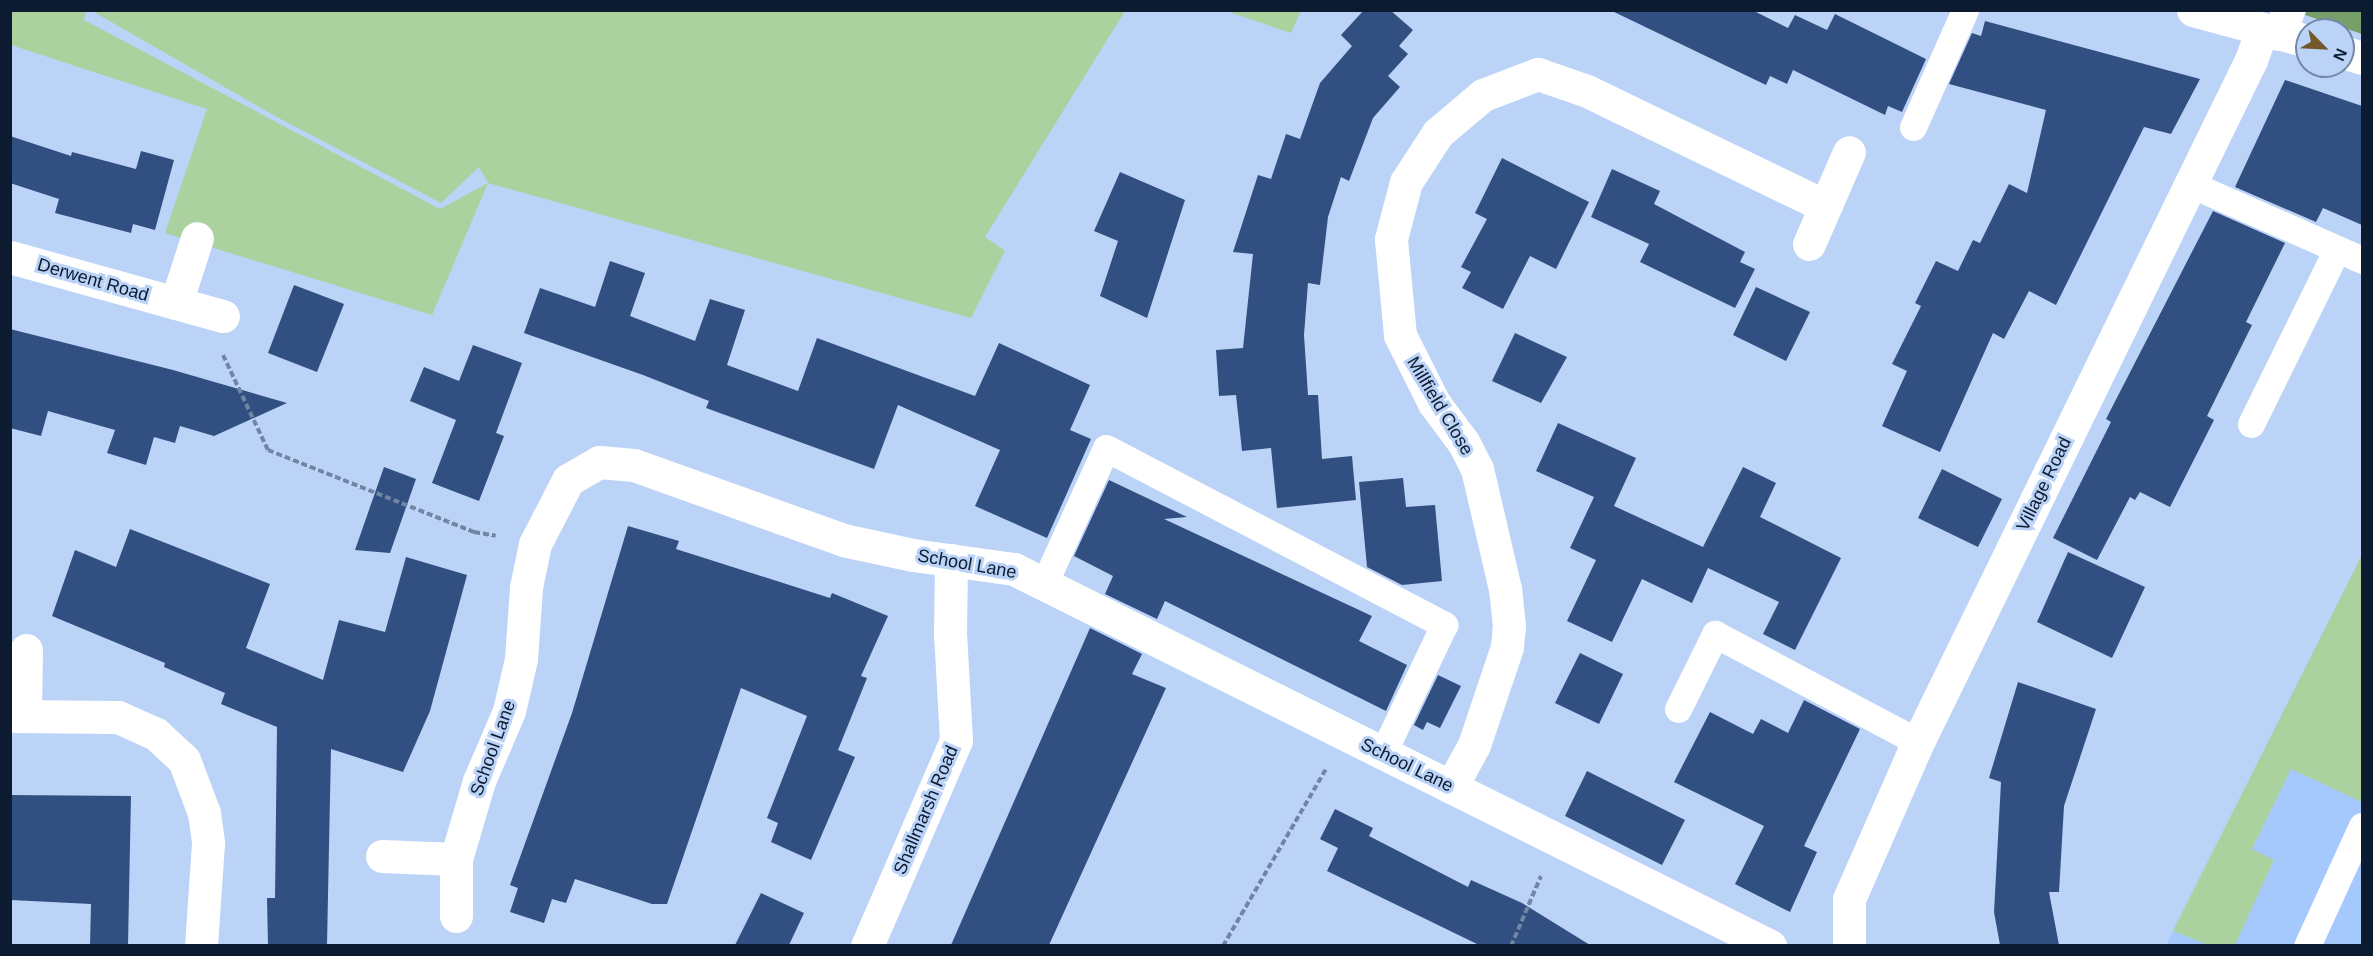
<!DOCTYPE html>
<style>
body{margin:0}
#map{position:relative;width:2373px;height:956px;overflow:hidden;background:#bbd3f7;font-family:Arial,sans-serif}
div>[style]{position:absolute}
.built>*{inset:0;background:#a5c9fd}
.green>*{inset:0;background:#aad19e}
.forest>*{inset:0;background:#769f69}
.building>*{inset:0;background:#315081}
.path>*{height:4px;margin-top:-2px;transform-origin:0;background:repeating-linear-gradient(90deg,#7186a3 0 6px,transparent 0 9px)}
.lane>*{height:27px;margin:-13.5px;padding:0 13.5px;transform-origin:13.5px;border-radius:13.5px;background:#fff}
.street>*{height:33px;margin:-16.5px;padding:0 16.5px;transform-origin:16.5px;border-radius:16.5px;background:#fff}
.secondary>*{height:33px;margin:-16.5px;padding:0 16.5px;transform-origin:16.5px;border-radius:16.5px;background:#fff}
span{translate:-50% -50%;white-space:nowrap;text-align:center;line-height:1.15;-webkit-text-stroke:6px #bbd3f7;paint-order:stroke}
.street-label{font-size:18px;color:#0c1b30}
.frame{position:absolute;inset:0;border:12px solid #0c1b30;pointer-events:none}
.north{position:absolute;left:2295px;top:18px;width:60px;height:60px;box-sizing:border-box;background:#bbd3f7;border:2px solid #7589a7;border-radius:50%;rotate:114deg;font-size:16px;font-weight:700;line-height:24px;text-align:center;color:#0c1b30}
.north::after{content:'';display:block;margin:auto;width:21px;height:27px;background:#73582a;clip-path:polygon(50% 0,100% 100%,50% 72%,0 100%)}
</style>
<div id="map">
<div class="built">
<div style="clip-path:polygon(2362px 555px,2362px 945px,2166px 946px,2173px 931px)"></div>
</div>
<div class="green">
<div style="clip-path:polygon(11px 11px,86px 11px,84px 20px,440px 209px,488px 183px,479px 167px,441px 203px,275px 116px,92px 11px,1125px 11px,985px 237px,1005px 251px,971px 318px,488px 183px,432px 315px,165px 233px,207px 109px,11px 45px)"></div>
<div style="clip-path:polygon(1226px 11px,1301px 10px,1301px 11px,1291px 33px)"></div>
<div style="clip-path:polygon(2362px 555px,2362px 802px,2291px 769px,2252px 849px,2274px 860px,2235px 945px,2209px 945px,2173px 931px)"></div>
</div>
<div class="forest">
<div style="clip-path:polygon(2307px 10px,2362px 11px,2362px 34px,2305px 15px)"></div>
</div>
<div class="building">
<div style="clip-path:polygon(1364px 10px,1390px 10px,1413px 30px,1399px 46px,1408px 54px,1388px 76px,1400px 87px,1373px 118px,1349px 181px,1341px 177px,1328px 217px,1320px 285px,1308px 283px,1304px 335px,1308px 395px,1318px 395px,1322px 459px,1352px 456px,1356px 500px,1277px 508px,1271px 448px,1242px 451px,1236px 395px,1219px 396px,1216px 350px,1243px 348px,1253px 254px,1233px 252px,1258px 175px,1271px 179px,1286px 134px,1300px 139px,1320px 83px,1352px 46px,1341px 35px)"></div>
<div style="clip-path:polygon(1610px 10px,1752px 10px,1788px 28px,1795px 15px,1827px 30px,1835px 14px,1926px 59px,1902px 112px,1888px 106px,1885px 115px,1793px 70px,1787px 84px,1770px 76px,1766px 85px)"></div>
<div style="clip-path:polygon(1985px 21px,2200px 79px,2171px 134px,2144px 127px,2056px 305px,2029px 291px,2004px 339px,1993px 333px,1940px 452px,1882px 426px,1907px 371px,1892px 364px,1921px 306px,1915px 303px,1936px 261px,1958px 271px,1973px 240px,1980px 243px,2009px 184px,2027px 193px,2046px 110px,1949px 84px,1972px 33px,1981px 36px)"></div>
<div style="clip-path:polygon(2285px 80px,2362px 106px,2362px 225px,2323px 208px,2316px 222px,2235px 187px)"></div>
<div style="clip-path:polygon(10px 136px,71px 156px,72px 152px,136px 169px,141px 151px,174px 160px,155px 230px,133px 224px,131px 233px,55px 213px,59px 199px,10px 183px)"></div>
<div style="clip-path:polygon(1502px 158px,1589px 202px,1556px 269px,1530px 256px,1503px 309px,1462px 288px,1471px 272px,1461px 267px,1487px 219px,1475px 213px)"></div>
<div style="clip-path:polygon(1612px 169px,1660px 191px,1654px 204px,1745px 252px,1740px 262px,1755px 269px,1735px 308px,1640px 262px,1649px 244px,1591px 217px)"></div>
<div style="clip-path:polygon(1120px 172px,1185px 200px,1147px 318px,1100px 296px,1118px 241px,1094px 231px)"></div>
<div style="clip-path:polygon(2213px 211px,2285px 243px,2246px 322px,2252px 325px,2207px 416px,2214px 420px,2170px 507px,2140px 492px,2135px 500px,2130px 497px,2097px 560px,2053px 538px,2111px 422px,2106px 419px)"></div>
<div style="clip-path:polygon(610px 261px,645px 273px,630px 316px,695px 341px,710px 299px,745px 310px,727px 365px,798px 391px,817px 338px,975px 396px,999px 343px,1090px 385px,1070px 430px,1091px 439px,1047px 538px,975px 506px,1000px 450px,898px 405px,874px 469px,706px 408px,709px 401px,643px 375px,524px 333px,540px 288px,595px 307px)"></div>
<div style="clip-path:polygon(294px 285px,344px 304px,317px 372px,268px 353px)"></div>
<div style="clip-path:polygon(1756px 287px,1810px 312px,1786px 361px,1733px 335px)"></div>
<div style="clip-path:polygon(10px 329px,173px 370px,287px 403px,214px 436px,180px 426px,175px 443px,154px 437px,146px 465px,107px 453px,115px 430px,48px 411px,41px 436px,10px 428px)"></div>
<div style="clip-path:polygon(1515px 333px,1567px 357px,1541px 403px,1492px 381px)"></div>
<div style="clip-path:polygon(473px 345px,522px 363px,496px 433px,504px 436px,479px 501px,432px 483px,456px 420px,410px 401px,424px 367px,459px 381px)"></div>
<div style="clip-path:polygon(1558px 423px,1636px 458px,1614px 506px,1703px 547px,1743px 467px,1776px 483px,1760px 517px,1841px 558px,1795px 650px,1763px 634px,1779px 602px,1708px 568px,1692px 603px,1642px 579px,1612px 642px,1567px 621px,1596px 560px,1570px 548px,1594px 497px,1536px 471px)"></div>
<div style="clip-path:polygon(384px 467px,416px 479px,390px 553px,355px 550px)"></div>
<div style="clip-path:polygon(1942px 469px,2002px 499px,1978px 547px,1918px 518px)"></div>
<div style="clip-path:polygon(1403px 478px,1406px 507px,1435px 505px,1442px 581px,1402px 585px,1367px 567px,1359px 482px)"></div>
<div style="clip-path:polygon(1109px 480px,1187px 517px,1164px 519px,1372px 616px,1359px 641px,1407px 665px,1386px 711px,1165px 601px,1157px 619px,1105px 594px,1113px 576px,1074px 556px)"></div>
<div style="clip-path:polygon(628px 526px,679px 541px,676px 549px,830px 598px,832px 593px,888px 616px,861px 676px,867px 678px,838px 750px,855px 757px,811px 860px,771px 842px,778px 823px,767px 818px,807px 716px,741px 688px,667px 904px,652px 904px,575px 879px,566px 903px,552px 899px,544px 923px,510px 912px,518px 888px,510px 885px,572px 713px)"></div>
<div style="clip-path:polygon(130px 529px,270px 584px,246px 648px,323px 680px,339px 620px,385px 632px,406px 557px,467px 575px,430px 711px,403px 772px,331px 749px,327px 945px,268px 945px,267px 898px,275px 898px,277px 727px,221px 704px,225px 693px,164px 667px,165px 663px,52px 616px,75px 550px,116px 567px)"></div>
<div style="clip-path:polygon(2068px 552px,2145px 587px,2112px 658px,2037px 622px)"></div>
<div style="clip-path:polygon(1090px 628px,1142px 654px,1132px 674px,1166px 688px,1049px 945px,951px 945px)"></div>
<div style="clip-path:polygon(1580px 653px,1623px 674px,1599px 724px,1555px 703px)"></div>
<div style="clip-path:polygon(1438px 675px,1461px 686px,1440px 728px,1427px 722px,1423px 730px,1414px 725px)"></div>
<div style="clip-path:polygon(2018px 682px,2096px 709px,2064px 806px,2059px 892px,2049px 892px,2059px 945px,2000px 945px,1994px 912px,2001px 782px,1989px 778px)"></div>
<div style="clip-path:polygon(1804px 700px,1860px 729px,1804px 846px,1817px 852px,1790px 912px,1735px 884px,1764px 826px,1674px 782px,1710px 712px,1753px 734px,1761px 719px,1788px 733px)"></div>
<div style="clip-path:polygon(1587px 771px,1685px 820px,1662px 865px,1565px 816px)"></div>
<div style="clip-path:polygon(10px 795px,131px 796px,128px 945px,90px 945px,91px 904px,11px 900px)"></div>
<div style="clip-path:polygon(1335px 809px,1373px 828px,1369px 836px,1468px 887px,1471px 880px,1522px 903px,1590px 945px,1479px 945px,1327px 871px,1338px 848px,1320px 839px)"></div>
<div style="clip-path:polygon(761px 893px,804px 913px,789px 945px,735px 945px)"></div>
</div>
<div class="path">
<div style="left:223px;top:355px;width:105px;rotate:64.7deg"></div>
<div style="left:268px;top:450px;width:222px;rotate:21.7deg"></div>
<div style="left:474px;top:532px;width:22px;rotate:10deg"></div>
<div style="left:1223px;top:946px;width:205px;rotate:-59.8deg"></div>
<div style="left:1511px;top:946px;width:76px;rotate:-66.8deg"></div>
</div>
<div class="lane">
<div style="left:1913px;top:127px;width:128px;rotate:-66deg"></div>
<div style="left:2190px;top:184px;width:188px;rotate:23.8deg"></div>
<div style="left:2251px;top:424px;width:195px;rotate:-63.8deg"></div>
<div style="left:1044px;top:584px;width:149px;rotate:-65.5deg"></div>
<div style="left:1106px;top:448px;width:382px;rotate:27.6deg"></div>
<div style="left:1444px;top:625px;width:142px;rotate:115.5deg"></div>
<div style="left:1678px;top:709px;width:84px;rotate:-63.7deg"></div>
<div style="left:1715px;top:634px;width:230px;rotate:28deg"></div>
<div style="left:2307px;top:946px;width:132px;rotate:-65.4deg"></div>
</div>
<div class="street">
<div style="left:2279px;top:34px;width:26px;rotate:-69deg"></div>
<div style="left:1809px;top:244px;width:100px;rotate:-66.5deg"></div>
<div style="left:10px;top:257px;width:221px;rotate:15.5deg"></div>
<div style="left:176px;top:303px;width:68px;rotate:-72.1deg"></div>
<div style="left:10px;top:716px;width:108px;rotate:0.5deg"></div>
<div style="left:118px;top:717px;width:42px;rotate:24.1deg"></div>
<div style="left:156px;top:734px;width:38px;rotate:43deg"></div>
<div style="left:184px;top:760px;width:57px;rotate:69.3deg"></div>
<div style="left:204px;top:813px;width:30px;rotate:82deg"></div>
<div style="left:208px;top:843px;width:103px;rotate:93.9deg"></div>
<div style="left:25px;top:716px;width:66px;rotate:-89.1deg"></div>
<div style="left:1451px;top:787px;width:48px;rotate:-61.3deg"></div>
<div style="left:1474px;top:745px;width:103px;rotate:-71.4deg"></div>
<div style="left:1507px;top:647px;width:21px;rotate:-85deg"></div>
<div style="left:1509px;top:626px;width:37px;rotate:-96deg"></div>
<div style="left:1505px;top:589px;width:123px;rotate:-103.1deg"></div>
<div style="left:1477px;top:469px;width:30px;rotate:-117deg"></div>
<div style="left:1463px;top:442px;width:49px;rotate:-126.6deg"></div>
<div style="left:1434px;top:403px;width:76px;rotate:-116.6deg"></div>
<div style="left:1400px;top:335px;width:96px;rotate:-95.4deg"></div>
<div style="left:1391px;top:239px;width:59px;rotate:-75.3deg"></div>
<div style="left:1406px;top:182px;width:59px;rotate:-56.9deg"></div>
<div style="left:1438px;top:133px;width:59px;rotate:-40.2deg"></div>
<div style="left:1483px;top:95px;width:59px;rotate:-20.9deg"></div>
<div style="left:1538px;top:74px;width:52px;rotate:19.1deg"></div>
<div style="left:1587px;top:91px;width:264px;rotate:25.8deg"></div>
<div style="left:382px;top:856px;width:74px;rotate:2.3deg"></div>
<div style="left:456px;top:916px;width:57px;rotate:-90deg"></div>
<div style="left:456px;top:859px;width:81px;rotate:-73.6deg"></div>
<div style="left:479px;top:781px;width:76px;rotate:-66.8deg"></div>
<div style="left:509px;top:711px;width:53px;rotate:-77deg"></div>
<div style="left:521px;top:659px;width:72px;rotate:-86deg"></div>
<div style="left:526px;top:587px;width:44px;rotate:-78.2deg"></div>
<div style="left:535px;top:544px;width:72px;rotate:-62.7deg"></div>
<div style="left:568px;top:480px;width:36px;rotate:-30deg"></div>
<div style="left:599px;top:462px;width:35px;rotate:5deg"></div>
<div style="left:634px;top:465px;width:222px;rotate:19.7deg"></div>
<div style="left:843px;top:540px;width:72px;rotate:12.1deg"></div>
<div style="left:913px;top:555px;width:102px;rotate:7.9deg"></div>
<div style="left:1014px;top:569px;width:845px;rotate:26.5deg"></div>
<div style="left:867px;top:946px;width:224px;rotate:-66.6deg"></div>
<div style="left:956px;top:740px;width:106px;rotate:-93.2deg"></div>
<div style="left:950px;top:634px;width:74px;rotate:-89.2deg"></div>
</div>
<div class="secondary">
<div style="left:2193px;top:10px;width:118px;rotate:15.2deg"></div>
<div style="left:2343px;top:52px;width:20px;rotate:18deg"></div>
<div style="left:1849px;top:946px;width:47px;rotate:-90deg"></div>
<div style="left:1849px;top:899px;width:171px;rotate:-66.3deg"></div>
<div style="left:1918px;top:742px;width:759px;rotate:-63.98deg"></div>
<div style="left:2251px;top:60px;width:33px;rotate:-70deg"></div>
</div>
<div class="street-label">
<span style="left:93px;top:280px;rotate:16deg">Derwent Road</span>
<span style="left:1440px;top:406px;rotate:59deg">Millfield Close</span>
<span style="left:2044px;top:484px;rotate:-64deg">Village Road</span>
<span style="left:967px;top:564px;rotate:10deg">School Lane</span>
<span style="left:493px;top:748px;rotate:-70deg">School Lane</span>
<span style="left:1407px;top:765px;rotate:26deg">School Lane</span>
<span style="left:926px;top:810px;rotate:-67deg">Shallmarsh Road</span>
</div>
<div class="frame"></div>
<div class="north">N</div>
</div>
